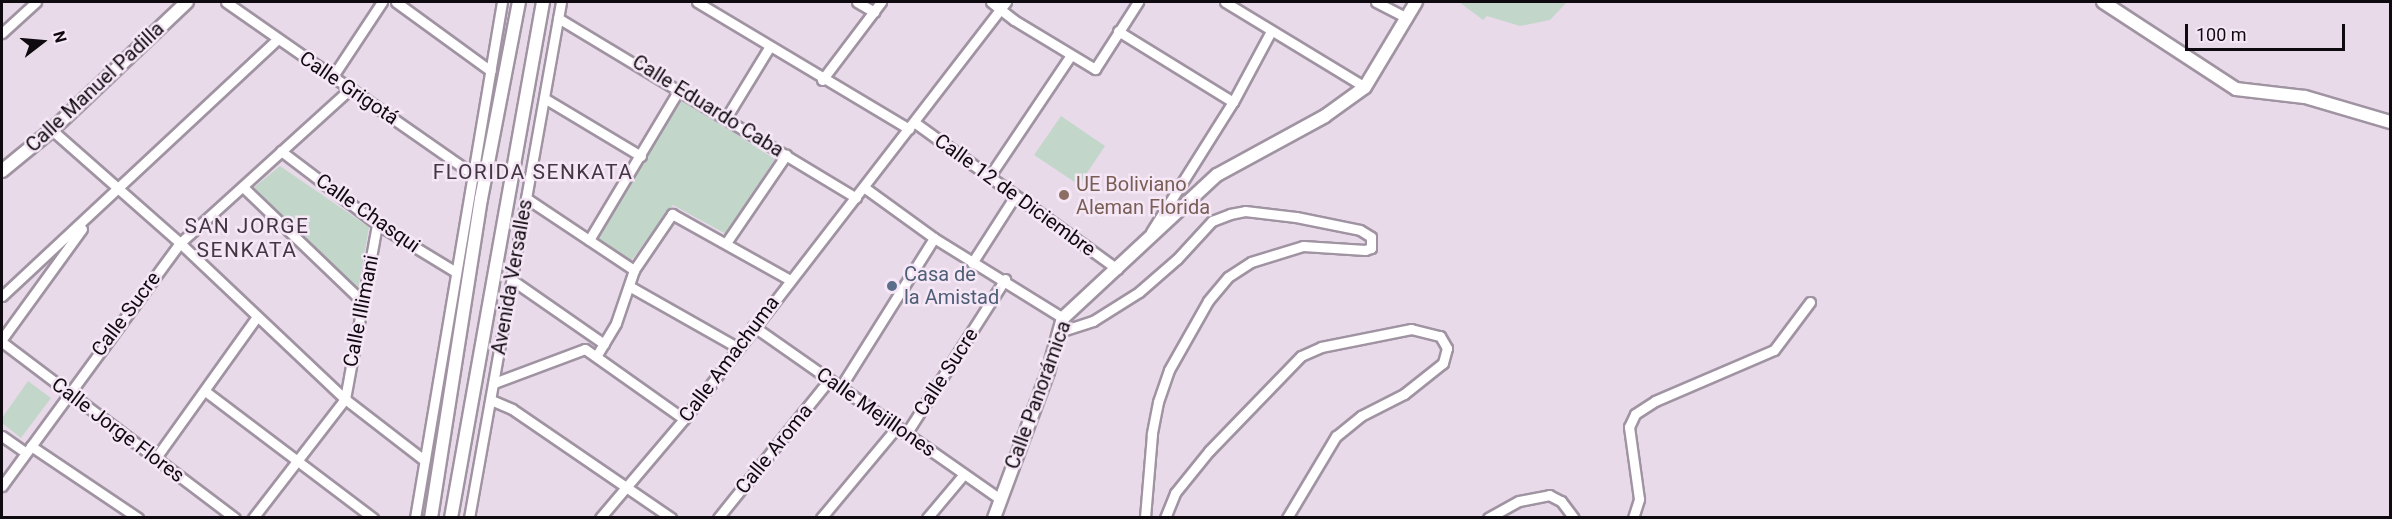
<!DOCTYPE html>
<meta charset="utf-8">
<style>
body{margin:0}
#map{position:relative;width:2392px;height:519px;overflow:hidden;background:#e9daea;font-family:Roboto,sans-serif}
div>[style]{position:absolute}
.green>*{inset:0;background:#c2d7ca}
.roads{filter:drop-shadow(2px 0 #a093a2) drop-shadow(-2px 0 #a093a2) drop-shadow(0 2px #a093a2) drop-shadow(0 -2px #a093a2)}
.minor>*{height:9px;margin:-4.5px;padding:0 4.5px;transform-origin:4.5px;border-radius:4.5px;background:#fff}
.tertiary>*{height:12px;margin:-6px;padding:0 6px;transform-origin:6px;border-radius:6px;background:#fff}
.dots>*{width:16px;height:16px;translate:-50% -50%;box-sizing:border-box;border:3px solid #f6e7f7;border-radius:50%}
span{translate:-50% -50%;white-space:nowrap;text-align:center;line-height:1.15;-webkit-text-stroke:5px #f6e7f7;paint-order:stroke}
.street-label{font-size:20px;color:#0f0a0f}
.education-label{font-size:20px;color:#785e54}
.left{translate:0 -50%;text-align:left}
.service-label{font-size:20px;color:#4e5e75}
.neighbourhood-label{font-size:21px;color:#433744;letter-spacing:1.5px}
.frame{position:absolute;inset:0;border:3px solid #0f0a0f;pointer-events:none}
.north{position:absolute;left:12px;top:12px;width:60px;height:60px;-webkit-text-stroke:4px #f6e7f7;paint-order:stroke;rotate:74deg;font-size:16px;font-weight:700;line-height:24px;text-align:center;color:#0f0a0f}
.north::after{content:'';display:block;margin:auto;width:21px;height:27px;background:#0f0a0f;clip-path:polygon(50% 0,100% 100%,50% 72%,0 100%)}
.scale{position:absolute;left:2185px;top:24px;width:160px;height:27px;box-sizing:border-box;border:3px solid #0f0a0f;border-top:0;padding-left:8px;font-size:18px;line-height:21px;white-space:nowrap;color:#0f0a0f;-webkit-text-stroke:4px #f6e7f7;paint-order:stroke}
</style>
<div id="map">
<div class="green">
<div style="clip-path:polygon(1459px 2px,1567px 2px,1550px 20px,1520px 26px,1487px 16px,1483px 20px)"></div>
<div style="clip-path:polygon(682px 100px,775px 159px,726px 234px,673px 205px,631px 261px,596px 237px)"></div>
<div style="clip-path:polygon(1061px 116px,1105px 146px,1079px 185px,1034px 155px)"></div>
<div style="clip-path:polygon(280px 166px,369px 227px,358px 290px,251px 190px)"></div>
<div style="clip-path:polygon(28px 381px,51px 398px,21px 438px,2px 423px,2px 418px)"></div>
</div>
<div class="roads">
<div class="minor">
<div style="left:226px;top:2px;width:301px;rotate:34.9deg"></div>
<div style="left:396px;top:2px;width:117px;rotate:36deg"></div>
<div style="left:697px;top:2px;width:247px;rotate:30.9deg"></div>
<div style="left:857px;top:2px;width:20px;rotate:30deg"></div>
<div style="left:991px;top:2px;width:29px;rotate:38deg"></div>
<div style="left:1014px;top:20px;width:95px;rotate:31.2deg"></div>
<div style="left:1095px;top:69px;width:80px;rotate:-57.3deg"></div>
<div style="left:1225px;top:2px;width:164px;rotate:31.3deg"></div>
<div style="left:1376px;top:2px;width:35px;rotate:27deg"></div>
<div style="left:558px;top:18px;width:348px;rotate:31.1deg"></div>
<div style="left:1118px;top:31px;width:135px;rotate:31.7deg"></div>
<div style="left:2px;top:33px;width:46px;rotate:-42.4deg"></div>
<div style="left:333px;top:76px;width:89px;rotate:-56.5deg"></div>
<div style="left:822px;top:80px;width:98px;rotate:-52.9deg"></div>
<div style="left:544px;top:98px;width:113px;rotate:30.9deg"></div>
<div style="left:726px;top:118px;width:84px;rotate:-58.6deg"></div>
<div style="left:914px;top:122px;width:251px;rotate:35.9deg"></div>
<div style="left:52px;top:130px;width:171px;rotate:41.4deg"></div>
<div style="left:180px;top:243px;width:227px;rotate:43.4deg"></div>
<div style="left:345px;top:399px;width:100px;rotate:37.7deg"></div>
<div style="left:281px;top:151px;width:121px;rotate:37.2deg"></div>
<div style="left:377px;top:224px;width:92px;rotate:31.3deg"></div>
<div style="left:989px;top:177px;width:147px;rotate:-56.1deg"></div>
<div style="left:243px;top:187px;width:165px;rotate:43.8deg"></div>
<div style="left:865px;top:188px;width:85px;rotate:35.9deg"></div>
<div style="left:934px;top:238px;width:152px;rotate:31.8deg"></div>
<div style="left:526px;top:198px;width:130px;rotate:33.7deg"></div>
<div style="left:1151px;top:232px;width:154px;rotate:-57.8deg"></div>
<div style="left:1233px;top:102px;width:81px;rotate:-61.8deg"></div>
<div style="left:589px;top:240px;width:174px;rotate:-59.1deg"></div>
<div style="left:726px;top:243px;width:107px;rotate:-55.7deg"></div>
<div style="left:972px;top:263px;width:80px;rotate:-57.3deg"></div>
<div style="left:512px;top:280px;width:112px;rotate:34.8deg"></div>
<div style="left:629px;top:286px;width:124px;rotate:29.5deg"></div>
<div style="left:2px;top:296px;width:377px;rotate:-43deg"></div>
<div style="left:753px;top:326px;width:302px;rotate:35deg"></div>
<div style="left:1059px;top:332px;width:36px;rotate:-18deg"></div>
<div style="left:1093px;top:321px;width:54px;rotate:-32.2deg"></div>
<div style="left:1139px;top:292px;width:50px;rotate:-41deg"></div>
<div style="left:1177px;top:259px;width:52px;rotate:-47.4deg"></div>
<div style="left:1212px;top:221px;width:19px;rotate:-21deg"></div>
<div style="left:1230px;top:214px;width:15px;rotate:-11deg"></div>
<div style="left:1245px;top:211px;width:51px;rotate:6.7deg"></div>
<div style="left:1296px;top:217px;width:65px;rotate:11.5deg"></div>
<div style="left:1360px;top:230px;width:13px;rotate:32deg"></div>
<div style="left:1371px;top:237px;width:11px;rotate:90deg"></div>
<div style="left:1371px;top:248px;width:6px;rotate:162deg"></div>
<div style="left:1365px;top:250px;width:62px;rotate:-176.3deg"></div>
<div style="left:1303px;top:246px;width:54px;rotate:162.9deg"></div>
<div style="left:1251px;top:262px;width:27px;rotate:147deg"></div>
<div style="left:1228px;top:277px;width:31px;rotate:130deg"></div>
<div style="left:1208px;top:301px;width:79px;rotate:119.5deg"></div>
<div style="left:1169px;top:370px;width:34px;rotate:109deg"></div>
<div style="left:1158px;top:402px;width:33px;rotate:101deg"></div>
<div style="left:1152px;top:434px;width:84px;rotate:94.8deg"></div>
<div style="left:2px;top:339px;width:136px;rotate:-54deg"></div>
<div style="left:2px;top:342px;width:292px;rotate:37.1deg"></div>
<div style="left:597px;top:355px;width:37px;rotate:-59deg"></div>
<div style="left:616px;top:323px;width:56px;rotate:-71.2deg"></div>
<div style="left:634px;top:270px;width:68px;rotate:-55.8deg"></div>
<div style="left:672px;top:214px;width:135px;rotate:29.2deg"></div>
<div style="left:494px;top:383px;width:97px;rotate:-20.5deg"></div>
<div style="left:585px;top:349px;width:121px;rotate:35.3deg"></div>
<div style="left:840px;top:388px;width:177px;rotate:-57.9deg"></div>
<div style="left:205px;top:391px;width:211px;rotate:37.1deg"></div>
<div style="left:345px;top:399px;width:178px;rotate:-79.6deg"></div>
<div style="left:491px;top:400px;width:23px;rotate:23deg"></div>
<div style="left:512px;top:409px;width:193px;rotate:34.4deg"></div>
<div style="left:906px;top:434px;width:184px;rotate:-57.4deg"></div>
<div style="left:2px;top:436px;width:29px;rotate:35deg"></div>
<div style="left:31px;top:446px;width:129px;rotate:33.9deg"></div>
<div style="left:155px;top:459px;width:173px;rotate:-54.4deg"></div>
<div style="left:2px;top:486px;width:301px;rotate:-53.8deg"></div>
<div style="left:180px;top:243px;width:231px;rotate:-42.2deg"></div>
<div style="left:253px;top:518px;width:150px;rotate:-52.3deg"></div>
<div style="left:415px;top:518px;width:523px;rotate:-80.43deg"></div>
<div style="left:469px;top:518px;width:524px;rotate:-79.89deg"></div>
<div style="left:600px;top:518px;width:130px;rotate:-49.7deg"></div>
<div style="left:684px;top:419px;width:527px;rotate:-52.33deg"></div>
<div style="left:718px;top:518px;width:177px;rotate:-51.2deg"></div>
<div style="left:821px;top:518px;width:119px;rotate:-50.1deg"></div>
<div style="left:927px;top:518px;width:57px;rotate:-49.9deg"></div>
<div style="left:1165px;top:518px;width:27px;rotate:-68deg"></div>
<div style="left:1175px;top:493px;width:54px;rotate:-51deg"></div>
<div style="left:1209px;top:451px;width:132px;rotate:-45.9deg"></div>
<div style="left:1301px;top:356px;width:22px;rotate:-24deg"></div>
<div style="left:1321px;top:347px;width:92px;rotate:-11.3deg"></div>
<div style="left:1411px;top:329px;width:30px;rotate:14deg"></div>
<div style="left:1440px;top:336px;width:14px;rotate:60deg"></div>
<div style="left:1447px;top:348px;width:16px;rotate:105deg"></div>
<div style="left:1443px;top:363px;width:50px;rotate:141.5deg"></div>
<div style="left:1404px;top:394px;width:48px;rotate:152.9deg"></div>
<div style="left:1361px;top:416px;width:32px;rotate:141deg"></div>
<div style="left:1336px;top:436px;width:96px;rotate:120.9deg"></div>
<div style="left:1488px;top:518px;width:35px;rotate:-29deg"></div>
<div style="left:1519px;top:501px;width:31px;rotate:-11deg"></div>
<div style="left:1549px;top:495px;width:13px;rotate:27deg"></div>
<div style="left:1561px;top:501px;width:21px;rotate:53deg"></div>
<div style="left:1633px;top:518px;width:20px;rotate:-72deg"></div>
<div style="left:1639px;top:499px;width:73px;rotate:-97.9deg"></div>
<div style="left:1629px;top:427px;width:14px;rotate:-65deg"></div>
<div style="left:1635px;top:414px;width:24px;rotate:-33deg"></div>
<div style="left:1655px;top:401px;width:129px;rotate:-23.2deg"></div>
<div style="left:1774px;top:350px;width:60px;rotate:-53.1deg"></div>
</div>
<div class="tertiary">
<div style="left:2103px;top:2px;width:159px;rotate:33.2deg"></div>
<div style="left:2236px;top:89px;width:69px;rotate:6.6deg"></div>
<div style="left:2305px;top:97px;width:89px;rotate:16.4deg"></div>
<div style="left:2px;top:171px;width:65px;rotate:-39.4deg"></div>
<div style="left:52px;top:130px;width:186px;rotate:-43.5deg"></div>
<div style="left:431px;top:518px;width:323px;rotate:-81.1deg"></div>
<div style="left:481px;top:199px;width:201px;rotate:-79.1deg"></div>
<div style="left:451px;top:518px;width:524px;rotate:-79.89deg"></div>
<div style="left:994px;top:518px;width:156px;rotate:-69.7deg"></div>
<div style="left:1048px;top:372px;width:56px;rotate:-74.5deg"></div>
<div style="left:1063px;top:318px;width:210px;rotate:-42.9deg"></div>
<div style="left:1217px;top:175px;width:123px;rotate:-28.6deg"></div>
<div style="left:1325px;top:116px;width:49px;rotate:-35.9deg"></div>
<div style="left:1365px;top:87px;width:99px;rotate:-59deg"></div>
</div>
</div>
<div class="dots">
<div style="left:1064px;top:195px;background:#8d6e63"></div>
<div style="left:892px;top:286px;background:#5c6f8a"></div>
</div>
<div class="street-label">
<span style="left:95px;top:87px;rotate:-43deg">Calle Manuel Padilla</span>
<span style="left:349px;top:88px;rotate:34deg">Calle Grigotá</span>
<span style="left:708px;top:106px;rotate:32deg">Calle Eduardo Caba</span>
<span style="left:1015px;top:195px;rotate:36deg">Calle 12 de Diciembre</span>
<span style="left:368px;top:213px;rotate:35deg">Calle Chasqui</span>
<span style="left:512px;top:277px;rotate:-80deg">Avenida Versalles</span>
<span style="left:361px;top:311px;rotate:-79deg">Calle Illimani</span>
<span style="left:126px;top:314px;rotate:-53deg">Calle Sucre</span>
<span style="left:729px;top:359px;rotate:-53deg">Calle Amachuma</span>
<span style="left:946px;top:372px;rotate:-57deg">Calle Sucre</span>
<span style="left:1038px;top:395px;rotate:-70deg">Calle Panorámica</span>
<span style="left:876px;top:412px;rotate:35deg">Calle Mejillones</span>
<span style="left:118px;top:430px;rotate:37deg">Calle Jorge Flores</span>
<span style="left:774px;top:449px;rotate:-51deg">Calle Aroma</span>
</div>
<div class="education-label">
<span class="left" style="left:1076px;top:196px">UE Boliviano<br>Aleman Florida</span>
</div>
<div class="service-label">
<span class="left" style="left:904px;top:286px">Casa de<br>la Amistad</span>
</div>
<div class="neighbourhood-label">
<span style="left:533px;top:172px">FLORIDA SENKATA</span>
<span style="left:247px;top:238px">SAN JORGE<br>SENKATA</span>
</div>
<div class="frame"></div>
<div class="north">N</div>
<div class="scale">100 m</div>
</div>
